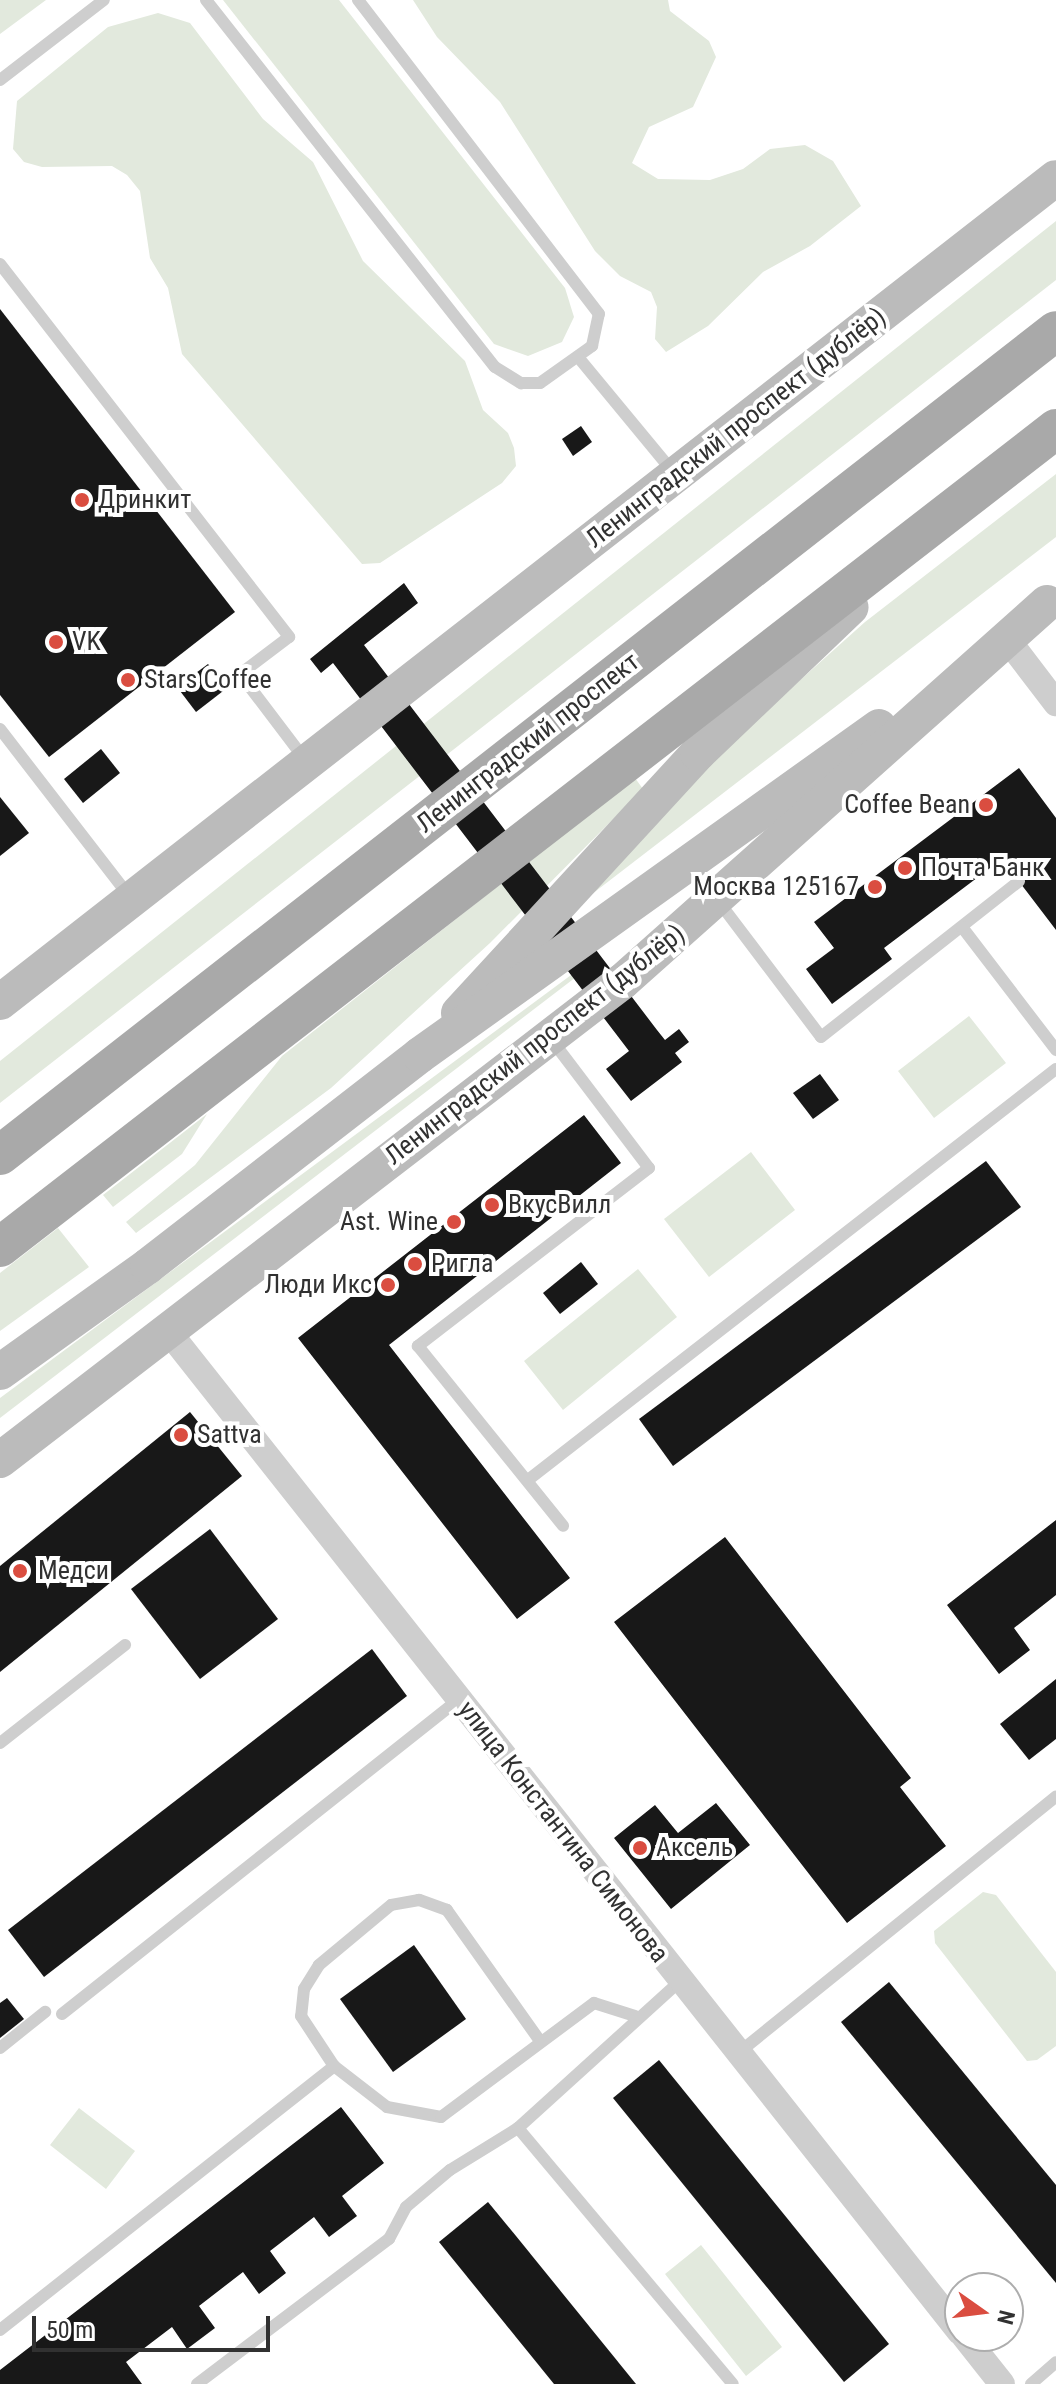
<!DOCTYPE html>
<meta charset="utf-8">
<style>
body{margin:0}
#map{position:relative;width:1056px;height:2384px;overflow:hidden;background:#fff;font-family:"Roboto Condensed",sans-serif}
div>[style]{position:absolute}
.green>*{inset:0;background:#e2e9dd}
.building>*{inset:0;background:#181818}
.service>*{height:12px;margin:-6px;padding:0 6px;transform-origin:6px;border-radius:6px;background:#cecece}
.minor>*{height:26px;margin:-13px;padding:0 13px;transform-origin:13px;border-radius:13px;background:#cecece}
.secondary>*{height:36px;margin:-18px;padding:0 18px;transform-origin:18px;border-radius:18px;background:#bbb}
.primary>*{height:40px;margin:-20px;padding:0 20px;transform-origin:20px;border-radius:20px;background:#a9a9a9}
.dots>*{width:22px;height:22px;translate:-50% -50%;box-sizing:border-box;border:4px solid #fff;border-radius:50%}
span{translate:-50% -50%;white-space:nowrap;text-align:center;line-height:1.15;-webkit-text-stroke:8px #fff;paint-order:stroke}
.street-label{font-size:26px;color:#313131}
.poi-label{font-size:26px;color:#313131}
.left{translate:0 -50%;text-align:left}
.right{translate:-100% -50%;text-align:right}
.north{position:absolute;left:944px;top:2272px;width:80px;height:80px;box-sizing:border-box;background:#fff;border:2px solid #adadad;border-radius:50%;rotate:104deg;font-size:22px;font-weight:700;line-height:32px;text-align:center;color:#313131}
.north::after{content:'';display:block;margin:auto;width:28px;height:36px;background:#da4d40;clip-path:polygon(50% 0,100% 100%,50% 72%,0 100%)}
.scale{position:absolute;left:32px;top:2316px;width:238px;height:36px;box-sizing:border-box;border:4px solid #313131;border-top:0;padding-left:10px;font-size:24px;line-height:28px;white-space:nowrap;color:#313131;-webkit-text-stroke:6px #fff;paint-order:stroke}
</style>
<div id="map">
<div class="green">
<div style="clip-path:polygon(0 0,46px 0,0 34px)"></div>
<div style="clip-path:polygon(223px 0,339px 0,565px 288px,574px 317px,562px 342px,528px 356px,494px 344px)"></div>
<div style="clip-path:polygon(413px 0,668px 0,670px 11px,709px 41px,716px 57px,693px 107px,649px 127px,632px 163px,658px 179px,710px 180px,743px 169px,770px 149px,805px 145px,833px 161px,861px 206px,810px 246px,763px 272px,708px 326px,666px 352px,655px 339px,657px 307px,651px 292px,620px 276px,595px 251px,500px 102px,437px 37px)"></div>
<div style="clip-path:polygon(158px 13px,190px 23px,263px 119px,313px 162px,363px 261px,465px 361px,483px 410px,508px 433px,514px 448px,516px 466px,502px 483px,380px 563px,362px 564px,182px 354px,168px 288px,150px 258px,140px 191px,127px 175px,112px 166px,42px 167px,24px 162px,13px 149px,17px 101px,108px 27px)"></div>
<div style="clip-path:polygon(1056px 221px,1056px 280px,0 1103px,0 1061px)"></div>
<div style="clip-path:polygon(1056px 474px,1056px 537px,570px 911px,730px 743px,865px 622px)"></div>
<div style="clip-path:polygon(635px 778px,643px 789px,490px 943px,331px 1088px,136px 1233px,126px 1222px,195px 1165px,282px 1056px)"></div>
<div style="clip-path:polygon(590px 961px,593px 964px,0 1418px,0 1398px)"></div>
<div style="clip-path:polygon(969px 1016px,1006px 1063px,934px 1118px,898px 1071px)"></div>
<div style="clip-path:polygon(207px 1114px,182px 1154px,113px 1207px,103px 1195px)"></div>
<div style="clip-path:polygon(751px 1152px,795px 1210px,709px 1277px,664px 1219px)"></div>
<div style="clip-path:polygon(58px 1228px,89px 1267px,0 1331px,0 1273px)"></div>
<div style="clip-path:polygon(638px 1269px,677px 1317px,563px 1410px,524px 1361px)"></div>
<div style="clip-path:polygon(983px 1892px,996px 1895px,1056px 1972px,1056px 2046px,1037px 2060px,1027px 2061px,935px 1943px,934px 1931px)"></div>
<div style="clip-path:polygon(79px 2108px,135px 2151px,106px 2189px,50px 2145px)"></div>
<div style="clip-path:polygon(701px 2245px,782px 2347px,746px 2376px,665px 2274px)"></div>
</div>
<div class="building">
<div style="clip-path:polygon(0 309px,235px 612px,49px 757px,0 695px)"></div>
<div style="clip-path:polygon(581px 426px,592px 442px,573px 456px,562px 439px)"></div>
<div style="clip-path:polygon(404px 583px,418px 603px,364px 645px,657px 1030px,665px 1040px,679px 1029px,689px 1042px,675px 1053px,682px 1062px,631px 1101px,606px 1069px,629px 1051px,333px 663px,321px 673px,310px 659px)"></div>
<div style="clip-path:polygon(208px 664px,227px 688px,196px 712px,177px 687px)"></div>
<div style="clip-path:polygon(101px 749px,120px 773px,83px 803px,64px 779px)"></div>
<div style="clip-path:polygon(1019px 768px,1056px 818px,1056px 930px,1002px 859px,884px 948px,892px 959px,832px 1004px,806px 969px,834px 948px,814px 922px)"></div>
<div style="clip-path:polygon(0 797px,29px 833px,0 856px)"></div>
<div style="clip-path:polygon(820px 1074px,839px 1100px,813px 1119px,793px 1093px)"></div>
<div style="clip-path:polygon(584px 1115px,621px 1163px,389px 1345px,570px 1578px,517px 1619px,298px 1338px)"></div>
<div style="clip-path:polygon(986px 1161px,1021px 1207px,673px 1466px,639px 1419px)"></div>
<div style="clip-path:polygon(581px 1262px,598px 1284px,560px 1314px,543px 1293px)"></div>
<div style="clip-path:polygon(190px 1412px,242px 1476px,0 1672px,0 1566px)"></div>
<div style="clip-path:polygon(1056px 1520px,1056px 1595px,1014px 1628px,1030px 1650px,999px 1674px,947px 1605px)"></div>
<div style="clip-path:polygon(210px 1529px,278px 1619px,200px 1679px,131px 1589px)"></div>
<div style="clip-path:polygon(725px 1537px,911px 1778px,900px 1787px,946px 1846px,847px 1923px,614px 1622px)"></div>
<div style="clip-path:polygon(372px 1649px,407px 1696px,44px 1977px,8px 1930px)"></div>
<div style="clip-path:polygon(1056px 1679px,1056px 1739px,1029px 1760px,1000px 1724px)"></div>
<div style="clip-path:polygon(716px 1803px,750px 1845px,671px 1909px,614px 1838px,655px 1805px,678px 1833px)"></div>
<div style="clip-path:polygon(414px 1945px,466px 2019px,393px 2072px,340px 1999px)"></div>
<div style="clip-path:polygon(889px 1982px,1056px 2185px,1056px 2283px,841px 2022px)"></div>
<div style="clip-path:polygon(7px 1998px,24px 2019px,0 2038px,0 2003px)"></div>
<div style="clip-path:polygon(659px 2060px,889px 2344px,844px 2382px,613px 2098px)"></div>
<div style="clip-path:polygon(341px 2107px,384px 2163px,342px 2196px,357px 2216px,329px 2237px,314px 2217px,270px 2251px,286px 2273px,259px 2294px,243px 2272px,199px 2306px,215px 2328px,187px 2349px,172px 2327px,126px 2362px,142px 2384px,0 2384px,0 2370px)"></div>
<div style="clip-path:polygon(488px 2202px,516px 2236px,636px 2384px,554px 2384px,439px 2242px)"></div>
</div>
<div class="service">
<div style="left:206px;top:0;width:467px;rotate:51.8deg"></div>
<div style="left:495px;top:367px;width:31px;rotate:32deg"></div>
<div style="left:521px;top:383px;width:19px"></div>
<div style="left:540px;top:383px;width:64px;rotate:-35.4deg"></div>
<div style="left:592px;top:346px;width:33px;rotate:-78deg"></div>
<div style="left:599px;top:314px;width:396px;rotate:-127.5deg"></div>
<div style="left:0;top:80px;width:131px;rotate:-37.6deg"></div>
<div style="left:0;top:264px;width:472px;rotate:52.2deg"></div>
<div style="left:289px;top:637px;width:61px;rotate:142.9deg"></div>
<div style="left:240px;top:674px;width:109px;rotate:52.8deg"></div>
<div style="left:578px;top:357px;width:149px;rotate:50.4deg"></div>
<div style="left:0;top:729px;width:212px;rotate:52.3deg"></div>
<div style="left:719px;top:902px;width:169px;rotate:52.9deg"></div>
<div style="left:821px;top:1037px;width:252px;rotate:-38.2deg"></div>
<div style="left:962px;top:927px;width:155px;rotate:52.6deg"></div>
<div style="left:551px;top:1039px;width:162px;rotate:52.8deg"></div>
<div style="left:649px;top:1168px;width:292px;rotate:142.4deg"></div>
<div style="left:418px;top:1346px;width:231px;rotate:51.1deg"></div>
<div style="left:528px;top:1480px;width:669px;rotate:-37.9deg"></div>
<div style="left:0;top:1743px;width:159px;rotate:-38.1deg"></div>
<div style="left:62px;top:2014px;width:505px;rotate:-38.41deg"></div>
<div style="left:540px;top:2041px;width:161px;rotate:-125.4deg"></div>
<div style="left:447px;top:1910px;width:30px;rotate:-160deg"></div>
<div style="left:419px;top:1900px;width:28px;rotate:170deg"></div>
<div style="left:391px;top:1905px;width:94px;rotate:140.2deg"></div>
<div style="left:319px;top:1965px;width:28px;rotate:122deg"></div>
<div style="left:304px;top:1989px;width:27px;rotate:96deg"></div>
<div style="left:301px;top:2016px;width:60px;rotate:56.6deg"></div>
<div style="left:334px;top:2066px;width:67px;rotate:37.7deg"></div>
<div style="left:387px;top:2107px;width:55px;rotate:10.5deg"></div>
<div style="left:441px;top:2117px;width:191px;rotate:-36.7deg"></div>
<div style="left:594px;top:2003px;width:43px;rotate:17.6deg"></div>
<div style="left:0;top:2048px;width:58px;rotate:-38.7deg"></div>
<div style="left:737px;top:2054px;width:410px;rotate:-38.9deg"></div>
<div style="left:518px;top:2128px;width:334px;rotate:50deg"></div>
<div style="left:0;top:2330px;width:426px;rotate:-38.3deg"></div>
<div style="left:197px;top:2384px;width:241px;rotate:-37.1deg"></div>
<div style="left:389px;top:2239px;width:36px;rotate:-62deg"></div>
<div style="left:406px;top:2207px;width:57px;rotate:-40.1deg"></div>
<div style="left:450px;top:2170px;width:80px;rotate:-31.7deg"></div>
<div style="left:518px;top:2128px;width:219px;rotate:-42.2deg"></div>
<div style="left:1031px;top:2384px;width:33px;rotate:-41deg"></div>
</div>
<div class="minor">
<div style="left:1007px;top:639px;width:81px;rotate:52.6deg"></div>
<div style="left:168px;top:1331px;width:1276px;rotate:51.65deg"></div>
<div style="left:964px;top:2336px;width:61px;rotate:51.6deg"></div>
</div>
<div class="secondary">
<div style="left:0;top:1002px;width:1339px;rotate:-37.97deg"></div>
<div style="left:459px;top:1013px;width:353px;rotate:-47.4deg"></div>
<div style="left:698px;top:753px;width:211px;rotate:-43.7deg"></div>
<div style="left:0;top:1372px;width:182px;rotate:-35.6deg"></div>
<div style="left:148px;top:1266px;width:344px;rotate:-37.8deg"></div>
<div style="left:420px;top:1055px;width:564px;rotate:-35.55deg"></div>
<div style="left:0;top:1460px;width:786px;rotate:-37.56deg"></div>
<div style="left:623px;top:981px;width:568px;rotate:-41.72deg"></div>
</div>
<div class="primary">
<div style="left:0;top:1155px;width:1339px;rotate:-37.97deg"></div>
<div style="left:0;top:1247px;width:1336px;rotate:-37.76deg"></div>
</div>
<div class="dots">
<div style="left:82px;top:500px;background:#da4d40"></div>
<div style="left:56px;top:642px;background:#da4d40"></div>
<div style="left:128px;top:680px;background:#da4d40"></div>
<div style="left:986px;top:805px;background:#da4d40"></div>
<div style="left:905px;top:868px;background:#da4d40"></div>
<div style="left:875px;top:887px;background:#da4d40"></div>
<div style="left:492px;top:1205px;background:#da4d40"></div>
<div style="left:454px;top:1222px;background:#da4d40"></div>
<div style="left:415px;top:1264px;background:#da4d40"></div>
<div style="left:388px;top:1285px;background:#da4d40"></div>
<div style="left:181px;top:1435px;background:#da4d40"></div>
<div style="left:20px;top:1571px;background:#da4d40"></div>
<div style="left:640px;top:1848px;background:#da4d40"></div>
</div>
<div class="street-label">
<span style="left:736px;top:428px;rotate:-38deg">Ленинградский проспект (дублёр)</span>
<span style="left:528px;top:743px;rotate:-38deg">Ленинградский проспект</span>
<span style="left:535px;top:1045px;rotate:-38deg">Ленинградский проспект (дублёр)</span>
<span style="left:563px;top:1832px;rotate:52deg">улица Константина Симонова</span>
</div>
<div class="poi-label">
<span class="left" style="left:98px;top:500px">Дринкит</span>
<span class="left" style="left:72px;top:642px">VK</span>
<span class="left" style="left:144px;top:680px">Stars Coffee</span>
<span class="right" style="left:970px;top:805px">Coffee Bean</span>
<span class="left" style="left:921px;top:868px">Почта Банк</span>
<span class="right" style="left:859px;top:887px">Москва 125167</span>
<span class="left" style="left:508px;top:1205px">ВкусВилл</span>
<span class="right" style="left:438px;top:1222px">Ast. Wine</span>
<span class="left" style="left:431px;top:1264px">Ригла</span>
<span class="right" style="left:372px;top:1285px">Люди Икс</span>
<span class="left" style="left:197px;top:1435px">Sattva</span>
<span class="left" style="left:38px;top:1571px">Медси</span>
<span class="left" style="left:656px;top:1848px">Аксель</span>
</div>
<div class="north">N</div>
<div class="scale">50 m</div>
</div>
